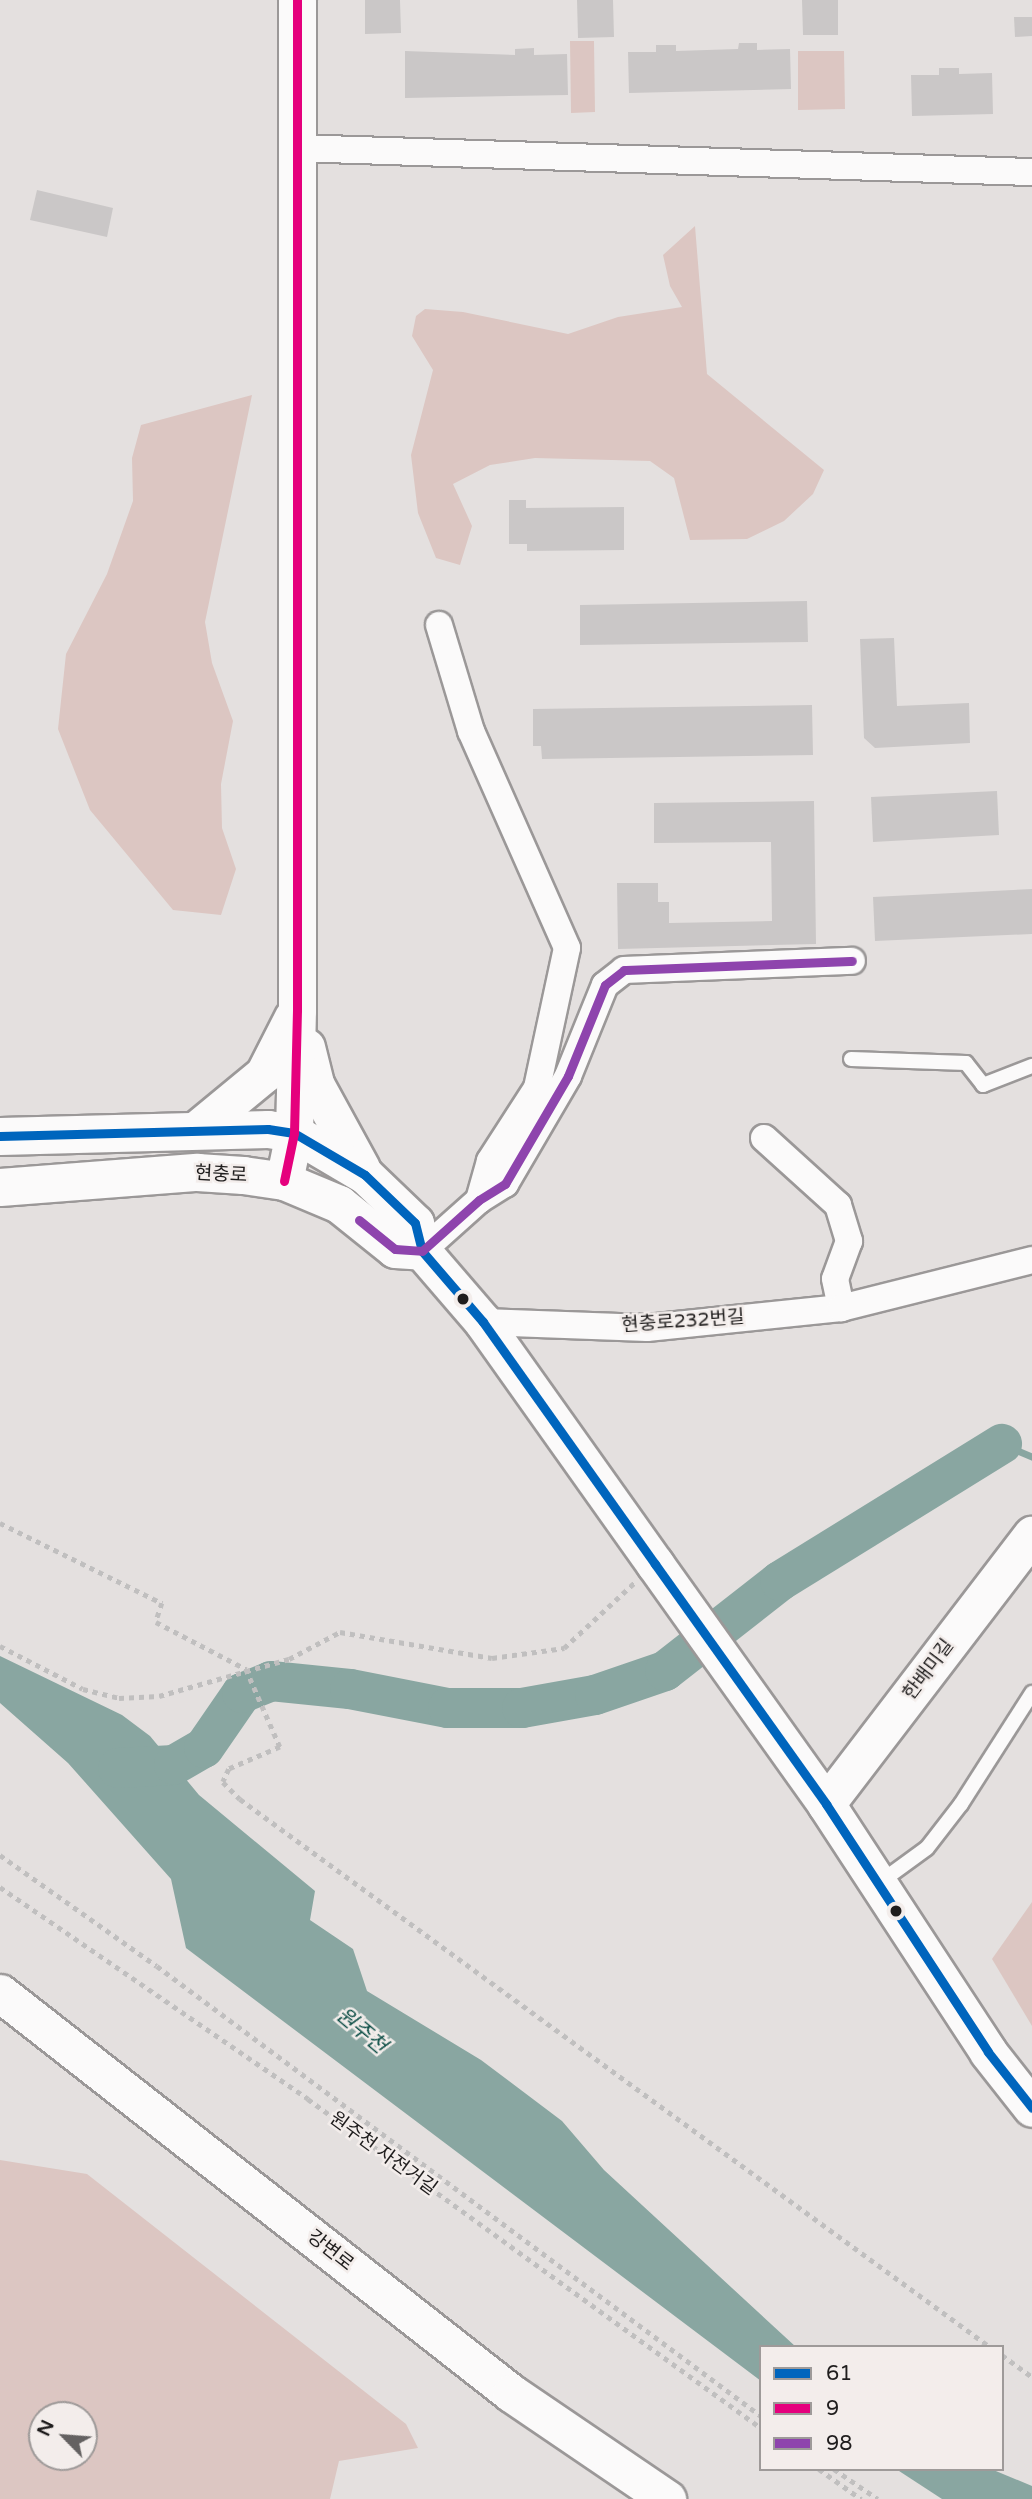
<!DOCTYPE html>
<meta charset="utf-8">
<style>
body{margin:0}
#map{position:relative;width:1032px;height:2499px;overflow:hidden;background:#e4e0df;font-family:"Varela Round","Noto Sans KR",sans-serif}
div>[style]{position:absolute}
.green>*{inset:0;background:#dcc6c2}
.water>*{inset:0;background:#89a6a1}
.stream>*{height:7px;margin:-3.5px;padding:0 3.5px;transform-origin:3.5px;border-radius:3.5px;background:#89a6a1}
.river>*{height:40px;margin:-20px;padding:0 20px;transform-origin:20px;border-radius:20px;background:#89a6a1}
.building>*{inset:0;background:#cac7c7}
.path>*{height:4.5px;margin-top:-2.25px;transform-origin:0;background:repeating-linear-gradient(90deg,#c0bfbf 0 5px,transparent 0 10px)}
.roads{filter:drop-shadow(2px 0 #9b9898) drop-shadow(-2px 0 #9b9898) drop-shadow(0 2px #9b9898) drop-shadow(0 -2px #9b9898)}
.lane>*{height:14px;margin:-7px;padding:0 7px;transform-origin:7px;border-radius:7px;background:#fbfafa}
.street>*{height:26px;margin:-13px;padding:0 13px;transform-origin:13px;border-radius:13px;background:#fbfafa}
.secondary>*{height:37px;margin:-18.5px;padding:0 18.5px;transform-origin:18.5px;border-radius:18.5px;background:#fbfafa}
.bus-1>*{height:9px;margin:-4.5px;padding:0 4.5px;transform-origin:4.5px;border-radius:4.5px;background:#0065bd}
.bus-2>*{height:9px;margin:-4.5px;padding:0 4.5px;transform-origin:4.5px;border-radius:4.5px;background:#e5007d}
.bus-3>*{height:9px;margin:-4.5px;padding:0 4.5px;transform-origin:4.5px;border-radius:4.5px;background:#8e44ad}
.dots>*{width:19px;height:19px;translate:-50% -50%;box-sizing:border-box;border:4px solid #f3edeb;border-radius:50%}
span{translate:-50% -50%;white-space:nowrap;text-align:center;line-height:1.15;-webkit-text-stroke:5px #f3edeb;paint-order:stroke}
.street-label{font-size:19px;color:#1f1d1d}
.water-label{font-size:21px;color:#0d4e46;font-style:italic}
.legend{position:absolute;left:759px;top:2345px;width:245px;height:126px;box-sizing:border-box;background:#f3edeb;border:2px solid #9e9a99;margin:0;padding:9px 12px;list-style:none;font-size:21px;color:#1f1d1d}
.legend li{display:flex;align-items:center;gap:14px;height:35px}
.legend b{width:35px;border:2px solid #9e9a99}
.north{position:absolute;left:28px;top:2401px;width:70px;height:70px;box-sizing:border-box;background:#f3edeb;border:2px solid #9e9a99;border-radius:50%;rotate:295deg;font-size:19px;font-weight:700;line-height:28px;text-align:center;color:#1f1d1d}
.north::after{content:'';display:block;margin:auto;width:24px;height:32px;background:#646161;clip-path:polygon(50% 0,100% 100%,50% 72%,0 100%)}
</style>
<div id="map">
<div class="green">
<div style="clip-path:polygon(570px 41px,594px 41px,595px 112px,571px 113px)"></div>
<div style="clip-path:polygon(798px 51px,844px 51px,845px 109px,798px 110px)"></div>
<div style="clip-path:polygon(695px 226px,707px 374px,824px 470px,813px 494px,784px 521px,747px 539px,690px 540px,674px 478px,650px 461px,535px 458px,490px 465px,453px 484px,472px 526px,460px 565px,436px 558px,418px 513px,411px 455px,433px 370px,412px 336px,416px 316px,425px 309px,463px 312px,568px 334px,618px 317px,682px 307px,670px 286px,663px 255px)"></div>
<div style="clip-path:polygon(252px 395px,205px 622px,212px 663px,233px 721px,221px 784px,222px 828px,236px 869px,221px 915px,173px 910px,90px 810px,58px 729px,66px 654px,107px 574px,133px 501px,132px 458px,141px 425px)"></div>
<div style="clip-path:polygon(1032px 1902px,1032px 2026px,992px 1959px)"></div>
<div style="clip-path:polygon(evenodd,0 2160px,87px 2174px,406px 2424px,418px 2448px,339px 2461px,330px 2499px,0 2499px,0 2160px,42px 2415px,84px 2415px,84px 2457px,42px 2457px,42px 2415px)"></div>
</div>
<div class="water">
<div style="clip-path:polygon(0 1656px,122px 1715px,150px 1736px,199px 1795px,315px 1891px,310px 1920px,353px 1949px,367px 1991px,481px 2060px,562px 2121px,604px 2170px,796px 2347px,761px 2347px,761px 2381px,186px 1948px,171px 1879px,68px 1763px,0 1703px)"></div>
<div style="clip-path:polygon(896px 2469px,991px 2469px,1032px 2486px,1032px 2499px,942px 2499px)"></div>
</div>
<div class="stream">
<div style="left:1002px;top:1444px;width:33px;rotate:23deg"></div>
</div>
<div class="river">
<div style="left:118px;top:1768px;width:56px;rotate:-3.1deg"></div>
<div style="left:174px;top:1765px;width:34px;rotate:-30deg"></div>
<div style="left:204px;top:1748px;width:67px;rotate:-55.4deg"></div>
<div style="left:242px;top:1693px;width:31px;rotate:-22deg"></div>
<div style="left:271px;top:1681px;width:79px;rotate:5.8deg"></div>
<div style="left:350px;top:1689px;width:100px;rotate:11deg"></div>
<div style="left:448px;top:1708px;width:74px"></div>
<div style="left:522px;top:1708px;width:74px;rotate:-10.1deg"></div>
<div style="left:595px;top:1695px;width:74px;rotate:-18.9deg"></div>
<div style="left:665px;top:1671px;width:146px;rotate:-38deg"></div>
<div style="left:780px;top:1581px;width:261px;rotate:-31.7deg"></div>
</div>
<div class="building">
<div style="clip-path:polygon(365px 0,400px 0,401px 33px,365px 34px)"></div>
<div style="clip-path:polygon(577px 0,613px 0,614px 37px,578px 38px)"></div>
<div style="clip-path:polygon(802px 0,838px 0,838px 35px,803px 35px)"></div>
<div style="clip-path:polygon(1014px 17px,1032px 17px,1032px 36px,1015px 37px)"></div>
<div style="clip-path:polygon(739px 43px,757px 43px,757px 50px,790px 49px,791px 89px,629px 93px,628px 52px,656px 52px,656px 45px,676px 45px,676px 51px,738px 49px)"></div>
<div style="clip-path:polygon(534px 48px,534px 55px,567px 54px,568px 95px,405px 98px,405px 51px,515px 55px,515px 49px)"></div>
<div style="clip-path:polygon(939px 68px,959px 68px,959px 74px,992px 73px,993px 114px,912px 116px,911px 75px,939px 75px)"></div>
<div style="clip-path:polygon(37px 190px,113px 208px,107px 237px,30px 220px)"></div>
<div style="clip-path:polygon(509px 500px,526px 500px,526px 508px,624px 507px,624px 550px,527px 551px,527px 544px,509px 544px)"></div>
<div style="clip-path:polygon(807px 601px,808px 642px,580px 645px,580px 605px)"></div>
<div style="clip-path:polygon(894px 638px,897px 706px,969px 703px,970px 743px,875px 748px,864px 738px,860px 639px)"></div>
<div style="clip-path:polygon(812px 705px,813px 755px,542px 759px,541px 746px,533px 746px,533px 709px)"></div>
<div style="clip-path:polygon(997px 791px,999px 835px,873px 842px,871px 797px)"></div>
<div style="clip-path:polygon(814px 801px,816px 944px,618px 949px,617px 883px,658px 883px,658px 902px,669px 902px,669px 923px,772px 921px,771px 842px,654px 843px,654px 803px)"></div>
<div style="clip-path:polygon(1032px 889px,1032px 934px,875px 941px,873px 897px)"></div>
</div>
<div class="path">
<div style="left:0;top:1523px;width:181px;rotate:26.3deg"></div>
<div style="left:162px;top:1603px;width:20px;rotate:108deg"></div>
<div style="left:156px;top:1622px;width:102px;rotate:27.6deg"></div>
<div style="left:246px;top:1669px;width:85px;rotate:66.4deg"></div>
<div style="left:280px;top:1747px;width:56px;rotate:156.7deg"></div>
<div style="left:229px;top:1769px;width:14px;rotate:115deg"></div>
<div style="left:223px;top:1782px;width:24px;rotate:45deg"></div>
<div style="left:240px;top:1799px;width:929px;rotate:36.15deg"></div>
<div style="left:0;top:1646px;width:93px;rotate:27.4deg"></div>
<div style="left:83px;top:1689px;width:37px;rotate:14deg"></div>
<div style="left:119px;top:1698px;width:40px;rotate:-2.9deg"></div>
<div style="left:159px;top:1696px;width:135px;rotate:-15.9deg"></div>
<div style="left:289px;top:1659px;width:58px;rotate:-27.9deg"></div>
<div style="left:340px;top:1632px;width:154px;rotate:9.7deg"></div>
<div style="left:492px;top:1658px;width:73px;rotate:-7.9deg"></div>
<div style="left:564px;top:1648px;width:96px;rotate:-42.9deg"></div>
<div style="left:0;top:1855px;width:192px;rotate:35.3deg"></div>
<div style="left:157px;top:1966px;width:753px;rotate:36.69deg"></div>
<div style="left:0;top:1887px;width:374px;rotate:34.5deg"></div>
<div style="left:308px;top:2099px;width:560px;rotate:35.99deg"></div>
<div style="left:1002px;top:2355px;width:37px;rotate:36deg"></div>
<div style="left:819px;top:2469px;width:52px;rotate:35.5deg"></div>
<div style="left:834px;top:2469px;width:53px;rotate:34.3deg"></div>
</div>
<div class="roads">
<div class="lane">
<div style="left:851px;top:1059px;width:115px;rotate:2deg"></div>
<div style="left:966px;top:1063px;width:28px;rotate:52deg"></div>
<div style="left:983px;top:1085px;width:53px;rotate:-21.2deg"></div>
<div style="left:879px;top:1883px;width:59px;rotate:-36.1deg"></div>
<div style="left:927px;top:1848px;width:56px;rotate:-52.3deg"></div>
<div style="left:961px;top:1804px;width:132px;rotate:-57.4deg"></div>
</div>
<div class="street">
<div style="left:295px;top:148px;width:737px;rotate:1.87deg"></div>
<div style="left:439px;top:625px;width:111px;rotate:73.2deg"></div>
<div style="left:471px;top:731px;width:237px;rotate:66.1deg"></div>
<div style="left:567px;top:948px;width:143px;rotate:102.1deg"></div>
<div style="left:537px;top:1088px;width:87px;rotate:122.8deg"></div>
<div style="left:490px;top:1161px;width:41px;rotate:105.8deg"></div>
<div style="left:764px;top:1138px;width:100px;rotate:42.2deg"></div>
<div style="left:838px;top:1205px;width:38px;rotate:73deg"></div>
<div style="left:849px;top:1241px;width:40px;rotate:110.2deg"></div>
<div style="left:835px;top:1279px;width:30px;rotate:78deg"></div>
<div style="left:422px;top:1251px;width:76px;rotate:-41.8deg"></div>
<div style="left:479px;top:1200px;width:31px;rotate:-32deg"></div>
<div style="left:505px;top:1184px;width:125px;rotate:-59.7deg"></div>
<div style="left:568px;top:1076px;width:98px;rotate:-67.9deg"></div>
<div style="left:605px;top:985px;width:24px;rotate:-38deg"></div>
<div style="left:624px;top:970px;width:228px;rotate:-2.3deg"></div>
<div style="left:483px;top:1322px;width:164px;rotate:2.1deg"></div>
<div style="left:647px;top:1328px;width:195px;rotate:-5.9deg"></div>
<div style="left:841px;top:1308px;width:197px;rotate:-14.1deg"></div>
</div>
<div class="secondary">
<div style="left:306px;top:1047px;width:38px;rotate:76deg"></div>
<div style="left:315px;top:1084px;width:96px;rotate:61.3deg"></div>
<div style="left:196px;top:1130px;width:88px;rotate:-39.5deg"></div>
<div style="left:264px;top:1074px;width:64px;rotate:-63deg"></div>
<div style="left:0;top:1136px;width:268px;rotate:-1.5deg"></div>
<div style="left:268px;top:1129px;width:26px;rotate:9deg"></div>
<div style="left:294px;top:1133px;width:82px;rotate:30.6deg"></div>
<div style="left:365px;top:1175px;width:69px;rotate:43.8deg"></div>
<div style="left:415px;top:1223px;width:29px;rotate:76deg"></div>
<div style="left:422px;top:1251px;width:94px;rotate:49.3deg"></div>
<div style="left:483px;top:1322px;width:297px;rotate:54.6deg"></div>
<div style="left:655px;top:1564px;width:295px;rotate:54.5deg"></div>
<div style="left:826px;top:1804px;width:296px;rotate:56.8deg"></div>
<div style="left:988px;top:2052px;width:71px;rotate:51.8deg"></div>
<div style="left:284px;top:1181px;width:49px;rotate:-78.2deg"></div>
<div style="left:294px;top:1133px;width:123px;rotate:-88.6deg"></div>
<div style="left:297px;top:1010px;width:1010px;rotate:-90deg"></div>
<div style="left:0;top:1187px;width:198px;rotate:-4.4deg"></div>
<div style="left:197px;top:1172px;width:46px;rotate:3.7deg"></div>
<div style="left:243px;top:1175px;width:41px;rotate:8.3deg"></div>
<div style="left:284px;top:1181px;width:60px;rotate:22.7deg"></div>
<div style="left:339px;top:1204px;width:72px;rotate:38.8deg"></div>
<div style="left:395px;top:1249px;width:27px;rotate:4deg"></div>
<div style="left:826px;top:1804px;width:339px;rotate:-52.6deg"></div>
<div style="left:0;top:1993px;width:649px;rotate:38.05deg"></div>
<div style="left:511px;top:2393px;width:189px;rotate:34.2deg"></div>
</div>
</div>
<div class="bus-1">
<div style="left:0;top:1136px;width:268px;rotate:-1.5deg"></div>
<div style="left:268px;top:1129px;width:26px;rotate:9deg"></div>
<div style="left:294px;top:1133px;width:82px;rotate:30.6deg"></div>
<div style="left:365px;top:1175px;width:69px;rotate:43.8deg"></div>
<div style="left:415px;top:1223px;width:29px;rotate:76deg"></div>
<div style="left:422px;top:1251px;width:94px;rotate:49.3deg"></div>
<div style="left:483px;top:1322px;width:297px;rotate:54.6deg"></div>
<div style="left:655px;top:1564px;width:295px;rotate:54.5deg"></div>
<div style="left:826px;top:1804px;width:296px;rotate:56.8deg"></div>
<div style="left:988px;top:2052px;width:71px;rotate:51.8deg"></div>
</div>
<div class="bus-2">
<div style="left:284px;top:1181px;width:49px;rotate:-78.2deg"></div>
<div style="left:294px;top:1133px;width:123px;rotate:-88.6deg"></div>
<div style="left:297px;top:1010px;width:1010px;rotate:-90deg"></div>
</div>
<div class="bus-3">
<div style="left:359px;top:1220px;width:46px;rotate:38.9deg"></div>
<div style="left:395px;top:1249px;width:27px;rotate:4deg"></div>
<div style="left:422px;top:1251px;width:76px;rotate:-41.8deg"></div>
<div style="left:479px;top:1200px;width:31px;rotate:-32deg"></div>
<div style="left:505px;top:1184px;width:125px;rotate:-59.7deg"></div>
<div style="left:568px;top:1076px;width:98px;rotate:-67.9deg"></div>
<div style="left:605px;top:985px;width:24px;rotate:-38deg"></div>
<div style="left:624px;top:970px;width:228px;rotate:-2.3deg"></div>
</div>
<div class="dots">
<div style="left:463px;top:1299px;background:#1f1d1d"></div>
<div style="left:896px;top:1911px;background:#1f1d1d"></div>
</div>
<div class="street-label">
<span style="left:221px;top:1175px;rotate:3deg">현충로</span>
<span style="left:683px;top:1322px;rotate:-4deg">현충로232번길</span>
<span style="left:929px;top:1670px;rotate:-53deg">한배미길</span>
<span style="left:383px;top:2154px;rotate:36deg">원주천 자전거길</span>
<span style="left:330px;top:2251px;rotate:38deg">강변로</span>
</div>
<div class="water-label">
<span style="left:361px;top:2031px;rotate:40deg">원주천</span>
</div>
<ul class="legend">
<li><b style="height:9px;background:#0065bd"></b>61</li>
<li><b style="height:9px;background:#e5007d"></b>9</li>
<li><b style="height:9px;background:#8e44ad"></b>98</li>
</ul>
<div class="north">N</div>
</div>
